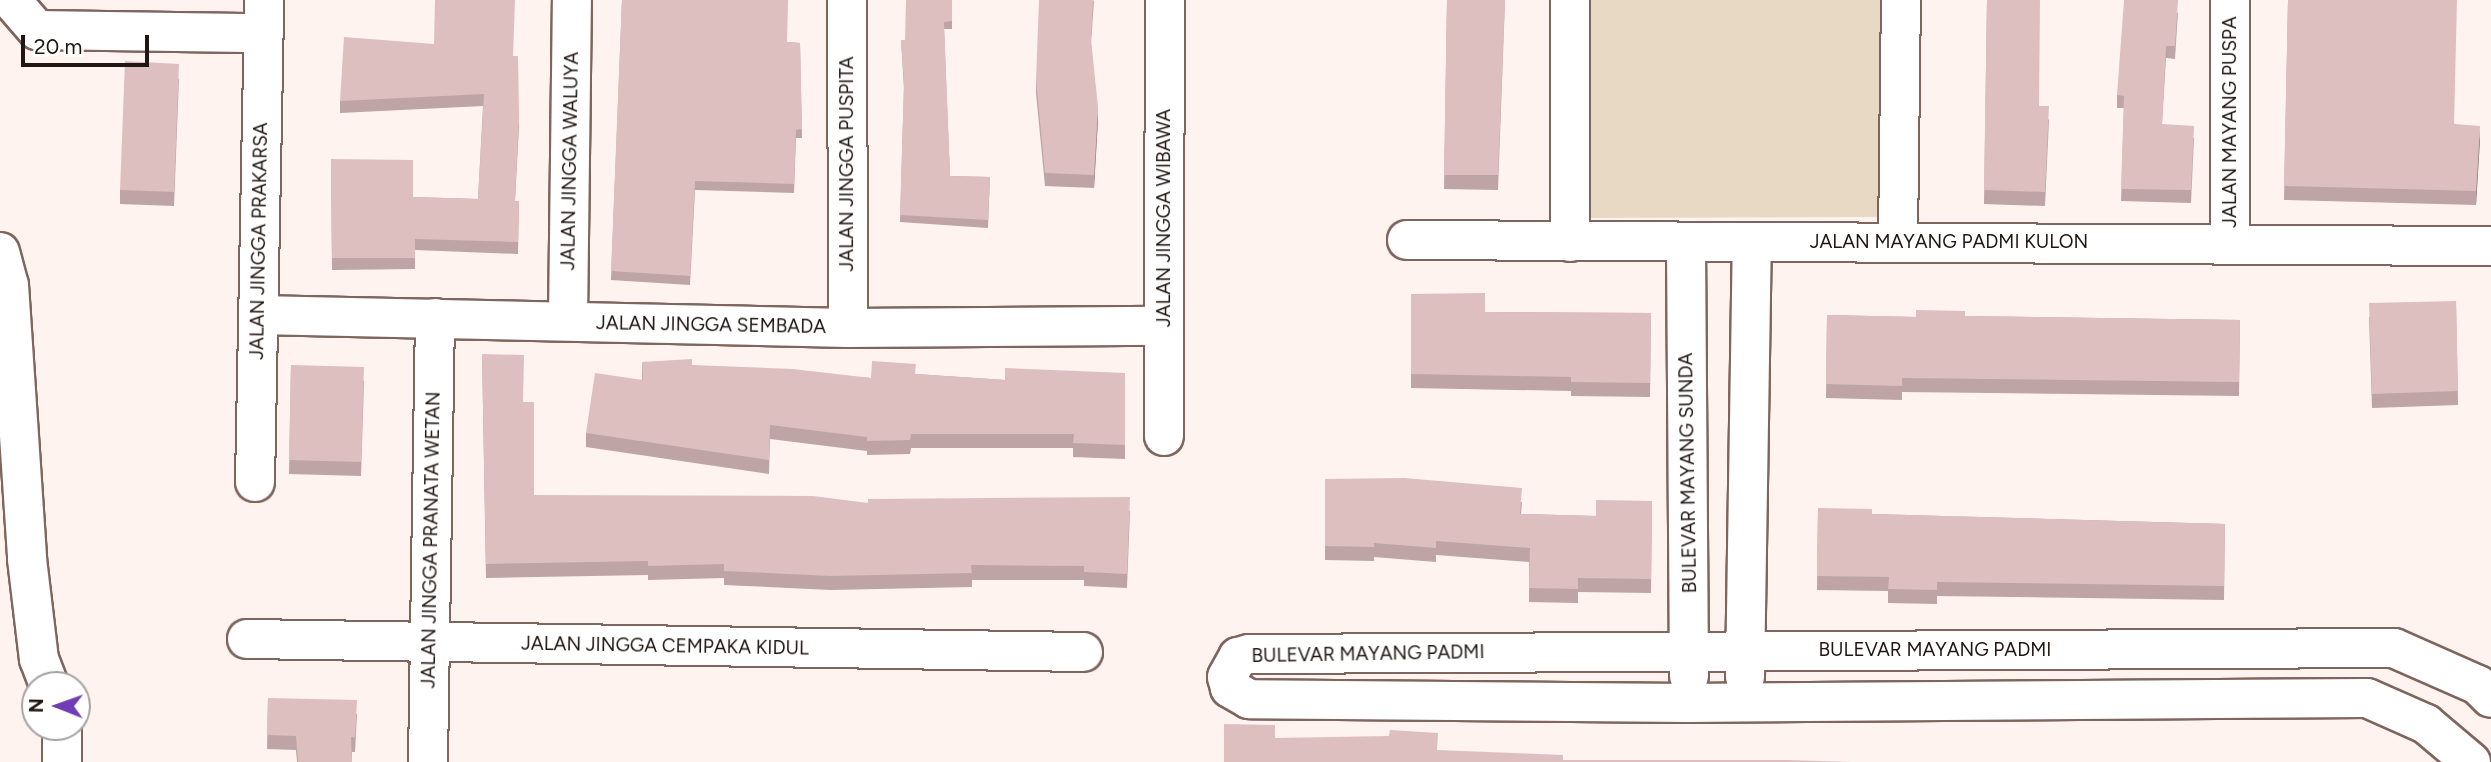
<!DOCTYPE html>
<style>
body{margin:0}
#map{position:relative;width:2491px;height:762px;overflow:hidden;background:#fff3ef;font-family:Figtree,sans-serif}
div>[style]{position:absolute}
.green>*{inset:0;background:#e7d9c4}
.roads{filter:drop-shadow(2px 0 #7e655e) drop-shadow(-2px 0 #7e655e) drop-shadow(0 2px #7e655e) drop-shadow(0 -2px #7e655e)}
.street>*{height:38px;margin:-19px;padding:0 19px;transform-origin:19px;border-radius:19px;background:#fff}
.wall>*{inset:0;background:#bea4a4}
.shaded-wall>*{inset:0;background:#9b8686}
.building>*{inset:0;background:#ddbfbf}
span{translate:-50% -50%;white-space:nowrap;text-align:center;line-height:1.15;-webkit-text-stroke:5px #fff;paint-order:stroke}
.street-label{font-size:19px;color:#201613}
.north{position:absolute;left:21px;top:671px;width:70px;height:70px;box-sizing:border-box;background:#fff;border:2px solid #a6a2a1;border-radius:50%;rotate:271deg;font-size:19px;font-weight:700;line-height:28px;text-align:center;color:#201613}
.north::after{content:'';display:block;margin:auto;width:24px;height:32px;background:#713db4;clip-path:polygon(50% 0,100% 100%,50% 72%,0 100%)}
.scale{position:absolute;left:21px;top:35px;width:128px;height:32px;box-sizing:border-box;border:4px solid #201613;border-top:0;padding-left:9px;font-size:21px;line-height:24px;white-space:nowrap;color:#201613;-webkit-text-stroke:5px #fff;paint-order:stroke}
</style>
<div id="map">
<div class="green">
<div style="clip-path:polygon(1590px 0,1880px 0,1881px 217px,1591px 218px)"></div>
</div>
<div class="roads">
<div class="street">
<div style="left:11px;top:0;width:40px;rotate:49deg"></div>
<div style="left:37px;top:30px;width:226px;rotate:0.8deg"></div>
<div style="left:847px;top:0;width:328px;rotate:89.8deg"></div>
<div style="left:2230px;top:0;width:243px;rotate:90deg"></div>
<div style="left:1407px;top:240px;width:1084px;rotate:0.32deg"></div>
<div style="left:1898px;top:240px;width:240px;rotate:-89.3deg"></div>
<div style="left:1570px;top:242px;width:242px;rotate:-90deg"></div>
<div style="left:1686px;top:244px;width:432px;rotate:89.6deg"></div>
<div style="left:0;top:252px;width:34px;rotate:75deg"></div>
<div style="left:9px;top:285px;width:275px;rotate:86.2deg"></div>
<div style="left:27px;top:559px;width:101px;rotate:83.2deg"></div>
<div style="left:39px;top:659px;width:28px;rotate:69deg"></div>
<div style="left:258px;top:315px;width:590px;rotate:1.26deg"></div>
<div style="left:848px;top:328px;width:316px;rotate:-0.4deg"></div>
<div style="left:568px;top:321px;width:321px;rotate:-89.3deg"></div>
<div style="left:1164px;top:436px;width:436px;rotate:-89.9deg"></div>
<div style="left:255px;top:482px;width:482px;rotate:-88.9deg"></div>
<div style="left:247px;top:639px;width:836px;rotate:0.89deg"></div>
<div style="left:1745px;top:677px;width:432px;rotate:-89.1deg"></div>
<div style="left:62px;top:762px;width:35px;rotate:-90deg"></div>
<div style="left:428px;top:762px;width:444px;rotate:-89.1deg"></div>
<div style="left:2471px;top:762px;width:59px;rotate:-139.8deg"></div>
<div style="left:2426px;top:724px;width:64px;rotate:-156.2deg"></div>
<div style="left:2367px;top:698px;width:679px;rotate:179.58deg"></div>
<div style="left:1688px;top:703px;width:439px;rotate:-179.5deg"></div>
<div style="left:1249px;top:699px;width:22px;rotate:-150deg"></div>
<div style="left:1230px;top:688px;width:11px;rotate:-105deg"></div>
<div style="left:1227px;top:677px;width:23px;rotate:-61deg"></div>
<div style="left:1238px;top:657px;width:11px;rotate:-15deg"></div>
<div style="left:1249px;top:654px;width:1145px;rotate:-0.3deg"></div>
<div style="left:2394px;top:648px;width:92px;rotate:23.8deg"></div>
<div style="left:2478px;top:685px;width:18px;rotate:45deg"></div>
</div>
</div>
<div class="wall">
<div style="clip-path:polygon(622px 0,787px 42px,800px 43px,802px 138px,796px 138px,794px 193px,695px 190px,690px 285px,611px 280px)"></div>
<div style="clip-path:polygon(952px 0,952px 29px,944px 29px,950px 176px,990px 177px,988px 228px,900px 222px,904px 89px,901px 40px,905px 40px)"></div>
<div style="clip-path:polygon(1094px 0,1091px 44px,1098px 120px,1094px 188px,1045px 186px,1036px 93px,1036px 80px)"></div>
<div style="clip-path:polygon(1447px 0,1505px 0,1498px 190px,1444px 189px)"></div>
<div style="clip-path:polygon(1987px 0,2039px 106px,2049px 120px,2045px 206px,1984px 204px)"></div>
<div style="clip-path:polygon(2288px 0,2455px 124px,2480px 140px,2476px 205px,2284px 200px)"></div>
<div style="clip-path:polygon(2178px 12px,2175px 59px,2166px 58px,2162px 124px,2194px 138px,2191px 203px,2121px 201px,2124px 108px,2117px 108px,2117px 95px)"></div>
<div style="clip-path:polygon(514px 56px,519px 127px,515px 201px,519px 201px,518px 254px,415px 250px,415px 269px,332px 270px,331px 159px,413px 197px,478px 199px,483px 106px,340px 113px,340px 101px)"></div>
<div style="clip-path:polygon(179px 78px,174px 206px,120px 204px,120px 190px)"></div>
<div style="clip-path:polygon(1411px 294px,1485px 312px,1651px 313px,1650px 397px,1571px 396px,1571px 391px,1411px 388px)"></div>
<div style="clip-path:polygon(2456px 301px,2458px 405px,2372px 408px,2369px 317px)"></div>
<div style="clip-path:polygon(1827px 315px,1916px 317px,1965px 316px,2240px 320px,2239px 396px,1902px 392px,1902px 400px,1826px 398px)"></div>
<div style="clip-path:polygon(482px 354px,523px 402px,534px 495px,868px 503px,1130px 511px,1127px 588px,1084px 586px,1084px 580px,972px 580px,972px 587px,831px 590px,724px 585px,724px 578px,648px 580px,648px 575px,486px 578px)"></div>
<div style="clip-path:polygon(642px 362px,871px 378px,916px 374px,1005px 380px,1125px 373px,1125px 459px,1073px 457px,1073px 448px,911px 448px,910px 454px,867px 455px,867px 451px,770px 439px,769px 474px,586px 447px,586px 433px,642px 380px)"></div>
<div style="clip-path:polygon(291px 365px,364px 381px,361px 476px,289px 474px)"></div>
<div style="clip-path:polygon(1325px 479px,1522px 502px,1521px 514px,1596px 516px,1652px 501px,1651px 593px,1578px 592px,1578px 603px,1529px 602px,1529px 562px,1436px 555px,1436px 562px,1374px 557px,1374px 561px,1325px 560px)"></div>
<div style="clip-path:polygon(1818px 508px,1872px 514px,2225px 524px,2224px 600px,1937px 596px,1937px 604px,1888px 603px,1888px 591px,1817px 590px)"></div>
<div style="clip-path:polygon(268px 698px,357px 714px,355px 752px,352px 752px,352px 762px,297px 762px,296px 750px,267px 749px)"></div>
</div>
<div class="shaded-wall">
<div style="clip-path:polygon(1098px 107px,1098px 120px,1094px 188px,1094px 175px)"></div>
<div style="clip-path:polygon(2480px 126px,2480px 140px,2476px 205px,2476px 191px)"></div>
</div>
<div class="building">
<div style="clip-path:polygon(435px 0,515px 0,513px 56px,518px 56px,519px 115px,515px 201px,519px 201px,518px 242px,415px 239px,415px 258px,332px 258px,331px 159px,413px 160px,413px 197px,478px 199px,484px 94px,340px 101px,344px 37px,434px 44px)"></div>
<div style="clip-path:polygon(622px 0,788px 0,787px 42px,800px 43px,802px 129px,796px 130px,794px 184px,695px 181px,690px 276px,611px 271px)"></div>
<div style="clip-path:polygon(906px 0,952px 0,952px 21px,944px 22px,950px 176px,990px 177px,988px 220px,900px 215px,904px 83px,901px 40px,905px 40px)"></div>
<div style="clip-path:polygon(1039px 0,1093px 0,1091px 39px,1098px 107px,1094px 175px,1045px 173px,1036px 80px)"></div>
<div style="clip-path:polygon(1447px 0,1505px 0,1498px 175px,1444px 175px)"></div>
<div style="clip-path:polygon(1987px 0,2040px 0,2039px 106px,2049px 106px,2045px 192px,1984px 190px)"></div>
<div style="clip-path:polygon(2124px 0,2178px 0,2175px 46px,2166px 46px,2162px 124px,2194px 126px,2191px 190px,2121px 189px,2124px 96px,2117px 95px)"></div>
<div style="clip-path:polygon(2288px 0,2457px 0,2454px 124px,2480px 126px,2476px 191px,2284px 186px)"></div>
<div style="clip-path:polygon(125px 61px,179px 64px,174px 192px,120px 190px)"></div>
<div style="clip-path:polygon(1485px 293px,1485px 312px,1651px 313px,1650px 383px,1571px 382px,1571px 377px,1411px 374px,1411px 294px)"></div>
<div style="clip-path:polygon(2456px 301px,2458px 391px,2372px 394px,2369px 303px)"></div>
<div style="clip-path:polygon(1916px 310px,1965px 311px,1965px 316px,2240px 320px,2239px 382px,1902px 378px,1902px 386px,1826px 384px,1827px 315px,1916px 317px)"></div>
<div style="clip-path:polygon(482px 354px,524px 355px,523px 402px,534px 402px,534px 495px,813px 496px,868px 503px,868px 499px,1130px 497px,1127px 574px,1084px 572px,1084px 566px,971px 565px,972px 573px,831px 576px,724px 571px,724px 564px,648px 566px,648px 561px,486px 564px)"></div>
<div style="clip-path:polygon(692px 359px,692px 365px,793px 369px,871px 378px,872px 361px,916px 364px,915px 374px,1005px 380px,1005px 368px,1125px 373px,1125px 445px,1073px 443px,1074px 434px,911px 434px,910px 440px,867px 441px,867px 437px,770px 425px,769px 460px,586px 433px,595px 373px,643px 380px,642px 362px)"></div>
<div style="clip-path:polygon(291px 365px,364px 367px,361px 462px,289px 460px)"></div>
<div style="clip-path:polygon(1404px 478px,1522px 488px,1520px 514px,1596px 516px,1596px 500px,1652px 501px,1651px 579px,1578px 578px,1578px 589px,1529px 588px,1530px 548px,1436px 541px,1436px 548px,1374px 543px,1374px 547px,1325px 546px,1325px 479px)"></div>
<div style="clip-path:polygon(1818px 508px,1872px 509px,1872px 514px,2225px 524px,2224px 586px,1937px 582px,1937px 590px,1888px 589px,1889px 577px,1817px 576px)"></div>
<div style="clip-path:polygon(268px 698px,357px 700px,355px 738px,351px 737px,352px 762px,298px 762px,296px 736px,267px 735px)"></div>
<div style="clip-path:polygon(1224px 724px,1275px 725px,1275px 738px,1389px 736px,1390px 730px,1438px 733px,1437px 750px,1563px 755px,1563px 760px,1787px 760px,1852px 762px,1224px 762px)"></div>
</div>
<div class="street-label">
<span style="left:2230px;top:122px;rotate:-90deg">JALAN MAYANG PUSPA</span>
<span style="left:570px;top:161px;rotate:-89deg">JALAN JINGGA WALUYA</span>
<span style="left:847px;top:164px;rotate:-90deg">JALAN JINGGA PUSPITA</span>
<span style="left:1164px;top:218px;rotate:-90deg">JALAN JINGGA WIBAWA</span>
<span style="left:259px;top:241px;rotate:-89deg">JALAN JINGGA PRAKARSA</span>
<span style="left:1949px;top:242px">JALAN MAYANG PADMI KULON</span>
<span style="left:711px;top:325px;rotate:1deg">JALAN JINGGA SEMBADA</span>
<span style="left:1688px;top:473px;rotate:-91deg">BULEVAR MAYANG SUNDA</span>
<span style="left:431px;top:540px;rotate:-89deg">JALAN JINGGA PRANATA WETAN</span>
<span style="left:665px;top:646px;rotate:1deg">JALAN JINGGA CEMPAKA KIDUL</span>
<span style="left:1935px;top:650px">BULEVAR MAYANG PADMI</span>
<span style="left:1368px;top:654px;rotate:-1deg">BULEVAR MAYANG PADMI</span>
</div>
<div class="north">N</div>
<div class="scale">20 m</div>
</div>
